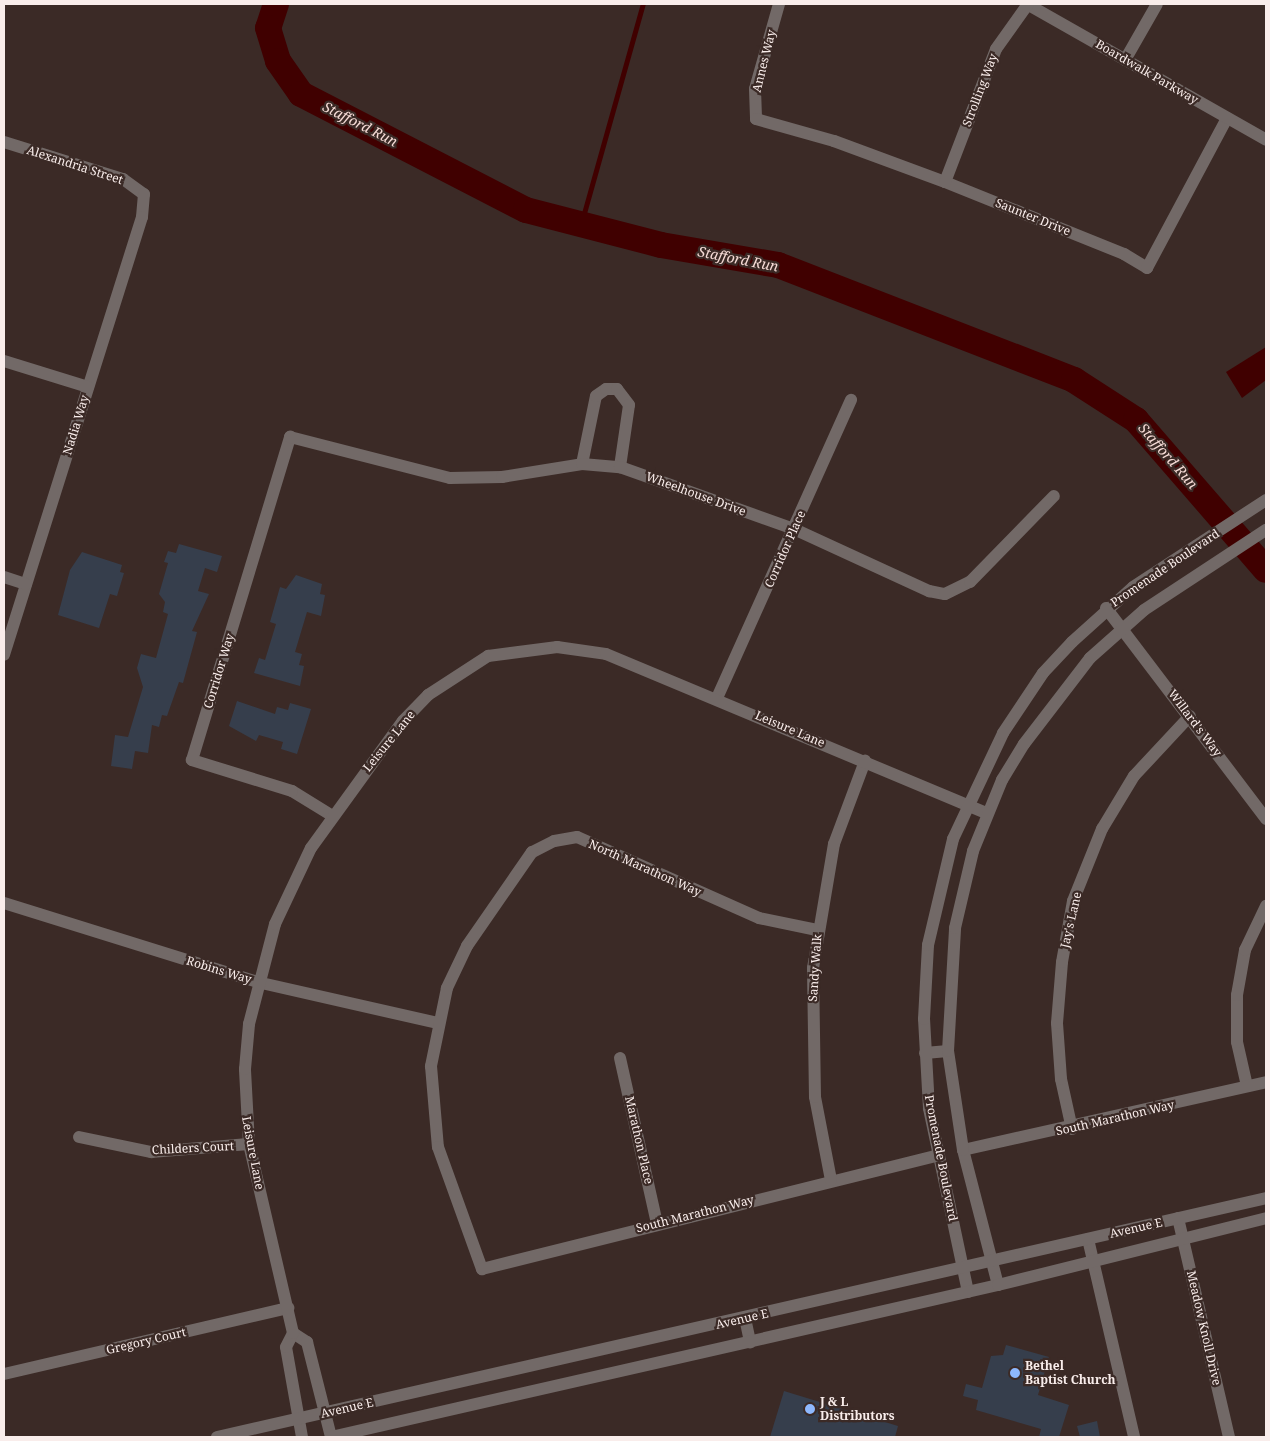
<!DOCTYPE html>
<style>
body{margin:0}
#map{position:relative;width:1270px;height:1441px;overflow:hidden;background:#3b2a26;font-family:"Noto Serif",serif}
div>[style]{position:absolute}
.water>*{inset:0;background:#400000}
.stream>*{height:4.5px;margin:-2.25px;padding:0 2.25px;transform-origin:2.25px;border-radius:2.25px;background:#400000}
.river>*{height:26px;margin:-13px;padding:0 13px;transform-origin:13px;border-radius:13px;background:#400000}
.building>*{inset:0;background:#363e4c}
.minor>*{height:12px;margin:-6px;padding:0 6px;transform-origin:6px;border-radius:6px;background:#726967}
.tertiary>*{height:12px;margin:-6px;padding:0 6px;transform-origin:6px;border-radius:6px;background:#726967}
.dots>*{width:14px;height:14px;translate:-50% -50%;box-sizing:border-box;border:2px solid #3b2a26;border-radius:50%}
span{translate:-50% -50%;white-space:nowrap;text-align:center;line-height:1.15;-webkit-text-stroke:4.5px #3b2a26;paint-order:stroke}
.street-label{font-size:12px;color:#f9edeb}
.poi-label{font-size:12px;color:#f9edeb;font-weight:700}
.left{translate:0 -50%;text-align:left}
.water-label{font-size:14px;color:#f6dbd6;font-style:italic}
.frame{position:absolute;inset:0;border:5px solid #f9edeb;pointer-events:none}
</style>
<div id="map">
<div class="water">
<div style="clip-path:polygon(1266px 347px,1266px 380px,1242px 398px,1226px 372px)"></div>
</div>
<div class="stream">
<div style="left:581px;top:224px;width:229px;rotate:-74.3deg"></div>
</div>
<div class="river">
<div style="left:276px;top:4px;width:25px;rotate:108deg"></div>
<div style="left:268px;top:28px;width:34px;rotate:73deg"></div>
<div style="left:278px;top:61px;width:40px;rotate:55.1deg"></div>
<div style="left:301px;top:94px;width:253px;rotate:27.3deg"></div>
<div style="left:526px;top:210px;width:139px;rotate:14.5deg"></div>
<div style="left:661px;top:245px;width:119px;rotate:9.7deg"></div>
<div style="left:778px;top:265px;width:318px;rotate:21.2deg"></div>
<div style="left:1074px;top:380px;width:74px;rotate:32.8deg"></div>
<div style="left:1136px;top:420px;width:198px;rotate:49.1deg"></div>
</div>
<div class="building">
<div style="clip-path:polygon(179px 544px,222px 556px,217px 572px,205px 568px,198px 591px,209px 594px,192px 631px,197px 632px,183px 683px,179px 682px,167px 716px,162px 715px,159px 727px,152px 725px,148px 753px,135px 751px,132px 769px,111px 766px,115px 735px,128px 737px,143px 687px,137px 668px,141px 654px,156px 658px,168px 614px,163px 612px,165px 602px,159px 594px,168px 563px,164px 562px,168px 551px,176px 553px)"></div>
<div style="clip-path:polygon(82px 552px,122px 565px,120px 572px,124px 573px,117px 596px,110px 594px,99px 628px,58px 615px,70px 570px)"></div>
<div style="clip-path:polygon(296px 575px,322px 584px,320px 594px,325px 595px,321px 616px,307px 612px,295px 652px,302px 654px,299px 665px,304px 666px,300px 686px,254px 673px,259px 658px,265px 660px,276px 624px,270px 622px,280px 587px,286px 589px)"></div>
<div style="clip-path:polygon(237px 701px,275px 714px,277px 707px,288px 710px,290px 703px,311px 709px,297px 754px,281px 749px,283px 742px,259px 735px,256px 741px,229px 726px)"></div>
<div style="clip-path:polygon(1006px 1345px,1049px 1357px,1038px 1395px,1069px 1405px,1059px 1437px,1039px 1437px,1041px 1429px,976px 1410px,978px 1400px,963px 1396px,966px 1384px,982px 1388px,991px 1356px,1003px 1355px)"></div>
<div style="clip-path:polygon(784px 1391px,898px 1426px,895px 1437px,770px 1437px)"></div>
<div style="clip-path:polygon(1097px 1421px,1100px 1437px,1080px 1437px,1077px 1426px)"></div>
</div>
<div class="minor">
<div style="left:779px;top:4px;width:88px;rotate:105.8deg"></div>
<div style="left:755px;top:89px;width:30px;rotate:88deg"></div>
<div style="left:756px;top:119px;width:81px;rotate:15.8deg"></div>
<div style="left:834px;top:141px;width:118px;rotate:20.3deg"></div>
<div style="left:945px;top:182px;width:193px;rotate:21.9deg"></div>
<div style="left:1124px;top:254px;width:27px;rotate:31deg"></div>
<div style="left:1147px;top:268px;width:170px;rotate:-61.9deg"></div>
<div style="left:1027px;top:4px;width:275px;rotate:29.6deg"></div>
<div style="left:1125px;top:60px;width:64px;rotate:-60.3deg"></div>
<div style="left:4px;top:142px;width:125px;rotate:17.3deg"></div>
<div style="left:123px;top:179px;width:26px;rotate:36deg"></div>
<div style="left:144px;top:194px;width:23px;rotate:95deg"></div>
<div style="left:142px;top:217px;width:459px;rotate:107.5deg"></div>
<div style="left:945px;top:182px;width:142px;rotate:-69deg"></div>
<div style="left:996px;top:49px;width:55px;rotate:-54.6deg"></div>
<div style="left:4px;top:361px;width:88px;rotate:17.2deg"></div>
<div style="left:582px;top:464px;width:69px;rotate:-78.4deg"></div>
<div style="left:596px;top:396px;width:12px;rotate:-35deg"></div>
<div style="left:606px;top:389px;width:11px"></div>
<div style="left:617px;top:389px;width:20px;rotate:53deg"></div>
<div style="left:629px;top:405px;width:63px;rotate:98.3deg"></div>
<div style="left:4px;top:577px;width:23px;rotate:18deg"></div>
<div style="left:1106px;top:608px;width:265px;rotate:52.8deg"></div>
<div style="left:717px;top:698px;width:327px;rotate:-65.8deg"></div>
<div style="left:331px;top:815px;width:46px;rotate:-148.4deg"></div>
<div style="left:292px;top:791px;width:105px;rotate:-162.8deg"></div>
<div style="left:192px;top:760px;width:338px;rotate:-73.1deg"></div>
<div style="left:290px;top:437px;width:165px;rotate:14.4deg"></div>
<div style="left:450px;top:478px;width:52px;rotate:-1.1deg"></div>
<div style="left:502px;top:477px;width:81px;rotate:-9.2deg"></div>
<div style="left:582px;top:464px;width:38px;rotate:5deg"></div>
<div style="left:620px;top:467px;width:185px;rotate:19.6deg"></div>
<div style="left:794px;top:529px;width:149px;rotate:24.7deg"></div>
<div style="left:929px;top:591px;width:16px;rotate:11deg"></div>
<div style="left:945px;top:594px;width:28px;rotate:-26deg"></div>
<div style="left:970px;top:582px;width:120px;rotate:-45.7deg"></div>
<div style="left:4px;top:903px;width:265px;rotate:17.3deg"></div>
<div style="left:257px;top:982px;width:186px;rotate:12.8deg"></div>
<div style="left:817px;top:930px;width:59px;rotate:-168.3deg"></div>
<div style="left:759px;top:918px;width:199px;rotate:-156deg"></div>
<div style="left:577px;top:837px;width:23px;rotate:170deg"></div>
<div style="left:554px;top:841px;width:25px;rotate:153deg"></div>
<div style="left:532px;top:852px;width:114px;rotate:124.7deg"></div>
<div style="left:467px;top:946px;width:47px;rotate:115.5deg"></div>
<div style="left:447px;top:988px;width:80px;rotate:101.6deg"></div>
<div style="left:431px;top:1066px;width:81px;rotate:85.1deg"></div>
<div style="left:438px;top:1147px;width:130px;rotate:70.2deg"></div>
<div style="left:482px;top:1269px;width:471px;rotate:-14deg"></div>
<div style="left:925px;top:1053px;width:23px;rotate:-5deg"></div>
<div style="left:620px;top:1058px;width:169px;rotate:77.4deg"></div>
<div style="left:1247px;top:1086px;width:45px;rotate:-102.8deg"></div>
<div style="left:1237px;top:1042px;width:47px;rotate:-90deg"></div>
<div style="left:1237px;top:995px;width:46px;rotate:-79.9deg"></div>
<div style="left:1245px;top:950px;width:49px;rotate:-64.5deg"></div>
<div style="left:1072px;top:1129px;width:51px;rotate:-102.4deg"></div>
<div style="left:1061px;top:1079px;width:56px;rotate:-94.1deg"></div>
<div style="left:1057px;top:1023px;width:61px;rotate:-85.3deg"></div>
<div style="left:1062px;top:962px;width:62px;rotate:-79.8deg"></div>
<div style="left:1073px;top:901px;width:78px;rotate:-68.1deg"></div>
<div style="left:1102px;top:829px;width:62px;rotate:-58.9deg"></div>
<div style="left:1134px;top:776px;width:82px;rotate:-47deg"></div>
<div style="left:79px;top:1137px;width:74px;rotate:11.8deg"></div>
<div style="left:151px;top:1152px;width:98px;rotate:-4.7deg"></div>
<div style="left:963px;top:1150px;width:311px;rotate:-12.6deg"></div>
<div style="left:831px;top:1180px;width:85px;rotate:-100.9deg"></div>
<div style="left:815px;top:1097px;width:129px;rotate:-90.9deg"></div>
<div style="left:813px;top:968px;width:126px;rotate:-80.4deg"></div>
<div style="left:834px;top:844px;width:89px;rotate:-69.5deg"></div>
<div style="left:1178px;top:1218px;width:225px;rotate:76.9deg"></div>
<div style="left:1088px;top:1239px;width:203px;rotate:76.9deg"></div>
<div style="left:293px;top:1333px;width:17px;rotate:33deg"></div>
<div style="left:307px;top:1342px;width:98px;rotate:75.8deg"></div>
<div style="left:4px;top:1374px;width:292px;rotate:-13.1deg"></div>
<div style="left:302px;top:1437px;width:91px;rotate:-100.1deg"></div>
<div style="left:286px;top:1347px;width:16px;rotate:-63deg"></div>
<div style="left:293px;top:1333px;width:194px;rotate:-103.1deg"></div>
<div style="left:249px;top:1144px;width:75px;rotate:-93.1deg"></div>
<div style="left:245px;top:1069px;width:45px;rotate:-84.9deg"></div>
<div style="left:249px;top:1024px;width:103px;rotate:-75.4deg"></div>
<div style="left:275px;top:924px;width:84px;rotate:-64.7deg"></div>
<div style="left:311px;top:848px;width:157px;rotate:-54.1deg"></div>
<div style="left:403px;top:721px;width:36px;rotate:-46deg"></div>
<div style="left:428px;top:695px;width:72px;rotate:-33deg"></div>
<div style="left:488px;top:656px;width:70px;rotate:-7.4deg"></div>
<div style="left:557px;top:647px;width:49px;rotate:8.1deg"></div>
<div style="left:606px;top:654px;width:413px;rotate:22.7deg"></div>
</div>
<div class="tertiary">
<div style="left:998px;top:1285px;width:139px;rotate:-104.5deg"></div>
<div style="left:963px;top:1150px;width:100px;rotate:-98.6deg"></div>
<div style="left:948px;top:1051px;width:123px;rotate:-86.7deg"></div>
<div style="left:955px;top:928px;width:79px;rotate:-76.8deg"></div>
<div style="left:973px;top:851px;width:77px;rotate:-67.8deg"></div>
<div style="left:1002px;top:780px;width:42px;rotate:-58.6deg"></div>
<div style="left:1024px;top:744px;width:108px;rotate:-52.5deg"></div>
<div style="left:1090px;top:658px;width:72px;rotate:-41.6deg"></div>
<div style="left:1144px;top:610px;width:146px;rotate:-33.3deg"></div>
<div style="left:968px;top:1292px;width:188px;rotate:-102deg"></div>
<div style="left:929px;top:1108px;width:89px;rotate:-93.2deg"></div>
<div style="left:924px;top:1019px;width:74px;rotate:-86.9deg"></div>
<div style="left:928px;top:945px;width:109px;rotate:-76.7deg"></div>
<div style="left:953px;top:839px;width:117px;rotate:-64.7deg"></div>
<div style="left:1003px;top:733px;width:72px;rotate:-56.3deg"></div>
<div style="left:1043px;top:673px;width:42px;rotate:-46.9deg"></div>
<div style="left:1072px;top:642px;width:82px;rotate:-42deg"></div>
<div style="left:1133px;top:587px;width:159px;rotate:-33.2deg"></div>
<div style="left:745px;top:1318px;width:25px;rotate:78deg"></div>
<div style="left:217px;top:1437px;width:1076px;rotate:-12.83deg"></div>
<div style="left:331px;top:1437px;width:684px;rotate:-12.84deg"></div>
<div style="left:998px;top:1285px;width:276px;rotate:-14deg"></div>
</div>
<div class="dots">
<div style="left:1015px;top:1373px;background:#8eb8fd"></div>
<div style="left:810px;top:1409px;background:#8eb8fd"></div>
</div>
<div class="street-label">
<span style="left:764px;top:61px;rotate:-76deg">Annes Way</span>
<span style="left:1147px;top:72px;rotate:30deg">Boardwalk Parkway</span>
<span style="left:980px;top:90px;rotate:-69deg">Strolling Way</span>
<span style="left:75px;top:165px;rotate:18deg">Alexandria Street</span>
<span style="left:1033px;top:217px;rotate:22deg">Saunter Drive</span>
<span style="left:76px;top:425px;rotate:-73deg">Nadia Way</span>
<span style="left:696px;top:494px;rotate:20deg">Wheelhouse Drive</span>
<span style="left:785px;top:549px;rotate:-66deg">Corridor Place</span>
<span style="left:1165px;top:568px;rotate:-34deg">Promenade Boulevard</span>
<span style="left:219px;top:671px;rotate:-73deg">Corridor Way</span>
<span style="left:1195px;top:723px;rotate:53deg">Willard's Way</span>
<span style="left:790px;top:729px;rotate:23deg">Leisure Lane</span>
<span style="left:389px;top:741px;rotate:-51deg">Leisure Lane</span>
<span style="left:645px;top:868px;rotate:24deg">North Marathon Way</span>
<span style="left:1071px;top:920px;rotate:-77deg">Jay's Lane</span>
<span style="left:815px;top:968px;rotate:-86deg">Sandy Walk</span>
<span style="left:219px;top:970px;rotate:17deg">Robins Way</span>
<span style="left:1115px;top:1118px;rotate:-13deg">South Marathon Way</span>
<span style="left:639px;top:1140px;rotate:77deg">Marathon Place</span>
<span style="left:193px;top:1148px;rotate:-3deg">Childers Court</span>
<span style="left:253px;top:1153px;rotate:79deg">Leisure Lane</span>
<span style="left:941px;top:1158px;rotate:79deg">Promenade Boulevard</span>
<span style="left:695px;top:1214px;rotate:-14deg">South Marathon Way</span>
<span style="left:1136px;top:1228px;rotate:-13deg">Avenue E</span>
<span style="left:742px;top:1319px;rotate:-13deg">Avenue E</span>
<span style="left:1204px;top:1328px;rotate:77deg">Meadow Knoll Drive</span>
<span style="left:146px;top:1341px;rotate:-13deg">Gregory Court</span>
<span style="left:347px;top:1408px;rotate:-13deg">Avenue E</span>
</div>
<div class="poi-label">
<span class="left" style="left:1025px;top:1373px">Bethel<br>Baptist Church</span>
<span class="left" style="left:820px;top:1409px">J &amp; L<br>Distributors</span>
</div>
<div class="water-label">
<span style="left:360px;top:124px;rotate:27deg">Stafford Run</span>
<span style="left:738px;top:259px;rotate:11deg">Stafford Run</span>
<span style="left:1168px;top:456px;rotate:49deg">Stafford Run</span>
</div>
<div class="frame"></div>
</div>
